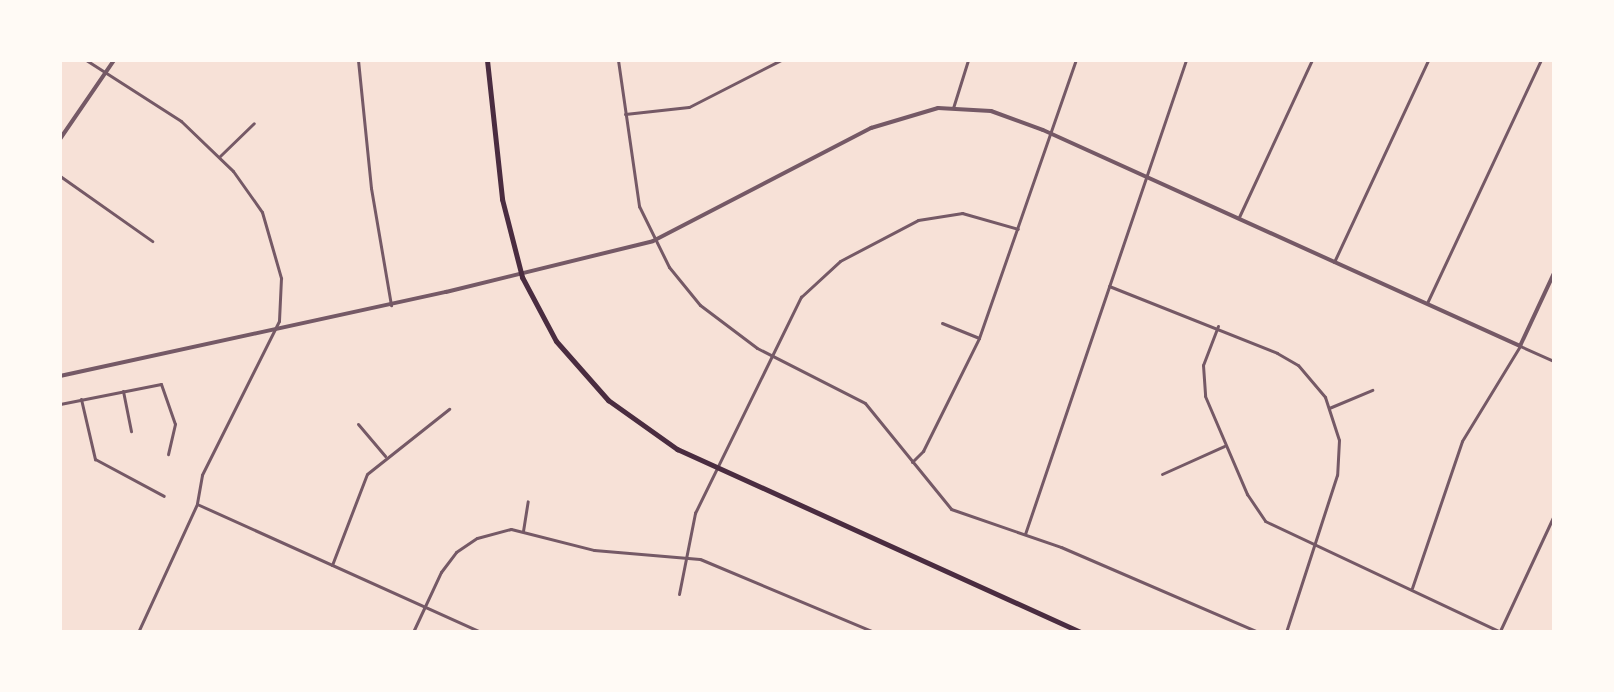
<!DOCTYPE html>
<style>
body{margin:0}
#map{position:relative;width:1614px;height:692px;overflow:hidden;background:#f7e1d7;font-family:"PT Sans Narrow",sans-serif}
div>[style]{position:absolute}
.minor>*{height:3px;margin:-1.5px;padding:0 1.5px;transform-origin:1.5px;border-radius:1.5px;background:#755966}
.tertiary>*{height:4px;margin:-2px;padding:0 2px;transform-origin:2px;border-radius:2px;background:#755966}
.primary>*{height:5px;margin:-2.5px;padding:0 2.5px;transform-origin:2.5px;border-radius:2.5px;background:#4a2c40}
span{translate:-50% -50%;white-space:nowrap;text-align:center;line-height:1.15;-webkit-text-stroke:8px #fffaf5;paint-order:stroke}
.frame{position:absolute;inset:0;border:62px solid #fffaf5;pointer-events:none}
</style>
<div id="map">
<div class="minor">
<div style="left:86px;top:60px;width:113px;rotate:32.7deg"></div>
<div style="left:181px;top:121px;width:72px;rotate:43.9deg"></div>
<div style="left:233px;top:171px;width:50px;rotate:54.7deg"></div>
<div style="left:262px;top:212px;width:69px;rotate:73.9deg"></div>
<div style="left:281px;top:278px;width:43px;rotate:92.7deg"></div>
<div style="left:279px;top:321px;width:172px;rotate:116.6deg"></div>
<div style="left:202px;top:475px;width:29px;rotate:100deg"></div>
<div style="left:197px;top:504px;width:141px;rotate:114.7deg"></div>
<div style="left:358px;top:60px;width:129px;rotate:84.2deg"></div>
<div style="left:371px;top:188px;width:119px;rotate:80.3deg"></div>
<div style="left:618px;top:60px;width:148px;rotate:81.8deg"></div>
<div style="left:639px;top:206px;width:68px;rotate:63.8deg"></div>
<div style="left:669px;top:267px;width:49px;rotate:50.8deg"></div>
<div style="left:700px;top:305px;width:71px;rotate:37deg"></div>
<div style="left:757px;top:348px;width:121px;rotate:27deg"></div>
<div style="left:865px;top:403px;width:136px;rotate:50.9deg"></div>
<div style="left:951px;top:509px;width:116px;rotate:19.1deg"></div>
<div style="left:1061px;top:547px;width:215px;rotate:23.3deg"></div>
<div style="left:953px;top:108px;width:50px;rotate:-72.6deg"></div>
<div style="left:625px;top:114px;width:64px;rotate:-6.2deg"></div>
<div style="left:689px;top:107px;width:103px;rotate:-27.1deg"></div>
<div style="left:220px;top:156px;width:47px;rotate:-44.1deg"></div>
<div style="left:60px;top:176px;width:113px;rotate:35.2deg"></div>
<div style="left:1239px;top:217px;width:173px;rotate:-65.1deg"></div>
<div style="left:1334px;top:262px;width:223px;rotate:-65deg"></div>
<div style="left:1109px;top:286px;width:181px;rotate:21.7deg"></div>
<div style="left:1277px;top:353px;width:24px;rotate:30deg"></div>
<div style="left:1298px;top:365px;width:42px;rotate:49.8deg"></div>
<div style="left:1325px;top:397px;width:45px;rotate:72deg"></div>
<div style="left:1339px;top:440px;width:35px;rotate:93deg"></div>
<div style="left:1337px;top:475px;width:165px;rotate:108deg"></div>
<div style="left:1427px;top:303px;width:268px;rotate:-64.9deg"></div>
<div style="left:942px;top:323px;width:40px;rotate:22deg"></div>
<div style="left:1218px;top:326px;width:42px;rotate:111deg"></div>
<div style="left:1203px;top:365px;width:31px;rotate:86deg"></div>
<div style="left:1205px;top:396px;width:107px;rotate:66.8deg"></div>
<div style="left:1247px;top:494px;width:32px;rotate:56deg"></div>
<div style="left:1265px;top:521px;width:259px;rotate:25.2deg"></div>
<div style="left:123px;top:391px;width:41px;rotate:78.7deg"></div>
<div style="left:81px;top:399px;width:62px;rotate:76.9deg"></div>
<div style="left:95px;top:459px;width:78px;rotate:28.2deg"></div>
<div style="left:60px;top:404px;width:103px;rotate:-11.2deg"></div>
<div style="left:161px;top:384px;width:42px;rotate:70.7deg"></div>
<div style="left:175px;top:424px;width:31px;rotate:103deg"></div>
<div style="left:1329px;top:408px;width:47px;rotate:-22.7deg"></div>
<div style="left:358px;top:424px;width:42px;rotate:49.8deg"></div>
<div style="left:912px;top:462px;width:16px;rotate:-45deg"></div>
<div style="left:923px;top:451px;width:126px;rotate:-63.6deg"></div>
<div style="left:979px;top:338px;width:294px;rotate:-70.8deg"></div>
<div style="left:1162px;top:474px;width:68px;rotate:-24.3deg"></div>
<div style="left:197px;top:504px;width:311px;rotate:24.3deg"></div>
<div style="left:523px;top:531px;width:30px;rotate:-81deg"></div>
<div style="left:1025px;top:534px;width:501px;rotate:-71.24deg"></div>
<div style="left:332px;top:565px;width:97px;rotate:-69deg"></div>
<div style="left:367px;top:474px;width:105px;rotate:-38.4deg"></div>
<div style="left:1412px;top:588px;width:155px;rotate:-71.2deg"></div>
<div style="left:1462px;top:441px;width:111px;rotate:-58.6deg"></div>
<div style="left:1520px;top:346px;width:37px;rotate:24deg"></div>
<div style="left:679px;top:594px;width:83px;rotate:-78.8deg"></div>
<div style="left:695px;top:513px;width:241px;rotate:-63.9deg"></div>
<div style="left:801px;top:297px;width:53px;rotate:-42.7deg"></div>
<div style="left:840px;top:261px;width:88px;rotate:-27.7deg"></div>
<div style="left:918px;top:220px;width:45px;rotate:-9deg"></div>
<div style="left:962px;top:213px;width:58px;rotate:15.9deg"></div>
<div style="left:1500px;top:631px;width:128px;rotate:-65deg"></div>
<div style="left:413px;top:632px;width:66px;rotate:-65deg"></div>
<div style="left:441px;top:572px;width:25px;rotate:-53deg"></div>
<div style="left:456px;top:552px;width:25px;rotate:-34deg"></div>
<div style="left:477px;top:538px;width:35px;rotate:-15deg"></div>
<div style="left:511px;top:529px;width:86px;rotate:14.2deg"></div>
<div style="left:594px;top:550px;width:106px;rotate:4.9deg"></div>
<div style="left:700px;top:559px;width:189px;rotate:22.8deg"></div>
<div style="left:1007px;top:632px;width:11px"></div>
</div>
<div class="tertiary">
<div style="left:60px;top:139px;width:96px;rotate:-55.6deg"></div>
<div style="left:60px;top:376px;width:395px;rotate:-12.3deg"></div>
<div style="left:446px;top:292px;width:213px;rotate:-13.8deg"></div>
<div style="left:653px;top:241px;width:246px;rotate:-27.4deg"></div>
<div style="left:871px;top:128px;width:70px;rotate:-16.6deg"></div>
<div style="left:938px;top:108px;width:53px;rotate:3.2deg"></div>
<div style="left:991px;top:111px;width:55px;rotate:20.1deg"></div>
<div style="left:1043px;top:130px;width:524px;rotate:24.36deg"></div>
<div style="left:1520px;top:346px;width:81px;rotate:-65deg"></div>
</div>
<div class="primary">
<div style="left:487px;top:60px;width:140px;rotate:83.8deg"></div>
<div style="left:502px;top:199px;width:81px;rotate:75.6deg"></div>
<div style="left:522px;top:277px;width:72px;rotate:62deg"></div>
<div style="left:556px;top:341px;width:79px;rotate:48.6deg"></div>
<div style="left:608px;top:400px;width:85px;rotate:35.4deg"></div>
<div style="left:677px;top:449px;width:443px;rotate:24.4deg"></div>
</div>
<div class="frame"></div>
</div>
